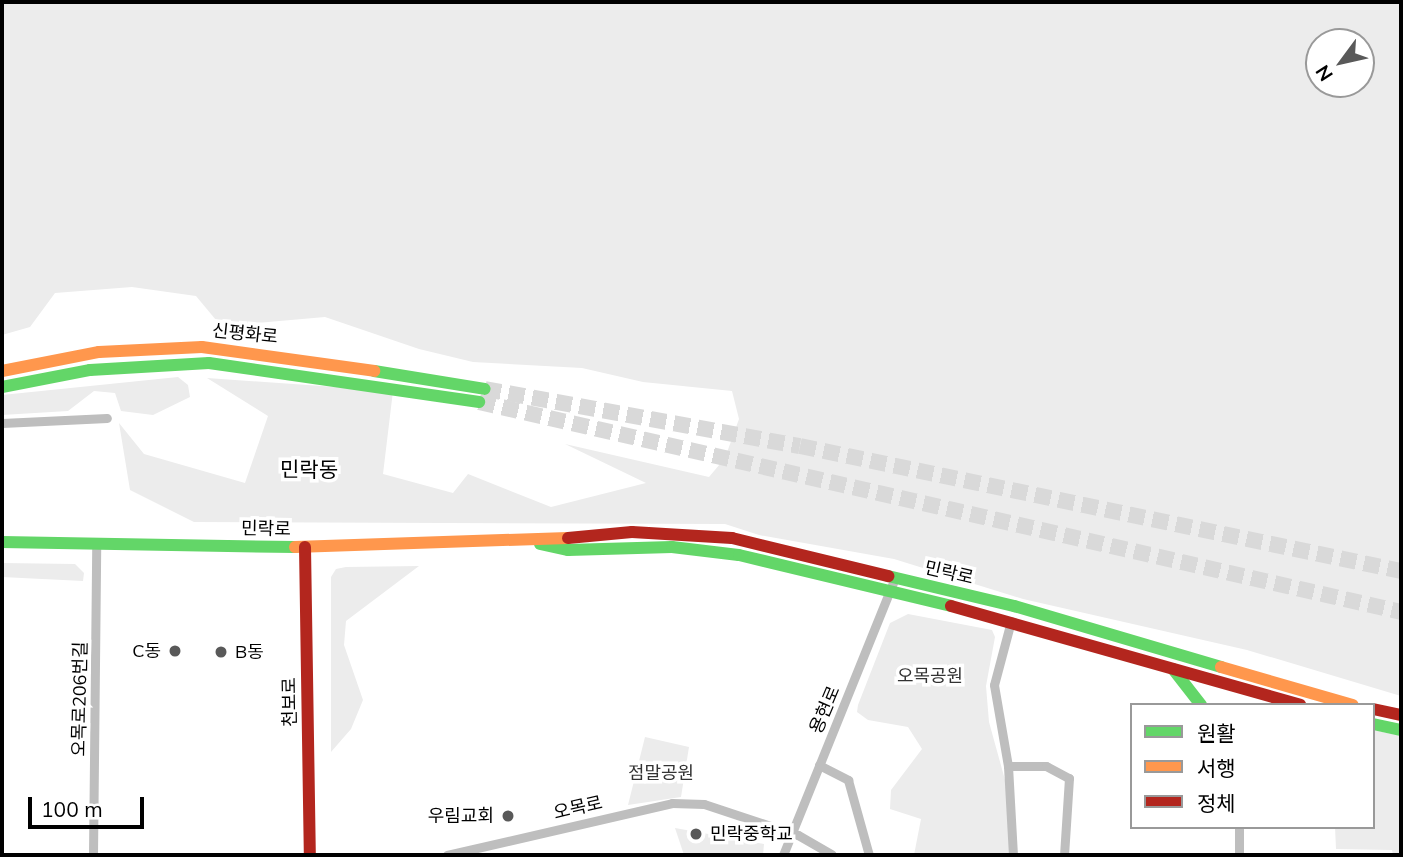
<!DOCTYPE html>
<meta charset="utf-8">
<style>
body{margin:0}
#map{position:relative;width:1403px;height:857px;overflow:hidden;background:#fff;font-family:Mulish,"Noto Sans KR",sans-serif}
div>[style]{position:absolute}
.green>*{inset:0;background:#ececec}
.highway-tunnel>*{height:16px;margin-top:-8px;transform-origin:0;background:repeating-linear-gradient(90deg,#d9d9d9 0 16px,transparent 0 24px)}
.street>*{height:9px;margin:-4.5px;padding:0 4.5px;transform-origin:4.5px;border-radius:4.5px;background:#bebebe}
.fast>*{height:12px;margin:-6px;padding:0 6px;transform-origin:6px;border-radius:6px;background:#63d668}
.slow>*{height:12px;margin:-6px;padding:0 6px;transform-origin:6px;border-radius:6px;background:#ff974d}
.jam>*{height:12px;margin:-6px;padding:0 6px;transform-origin:6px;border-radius:6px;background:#b3261e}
.dots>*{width:19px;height:19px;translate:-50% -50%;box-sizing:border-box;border:4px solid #fff;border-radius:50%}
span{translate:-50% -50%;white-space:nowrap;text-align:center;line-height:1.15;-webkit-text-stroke:7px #fff;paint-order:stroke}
.street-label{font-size:18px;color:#000}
.poi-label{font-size:18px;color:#000}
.right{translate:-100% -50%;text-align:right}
.left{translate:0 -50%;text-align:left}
.park-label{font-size:18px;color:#333}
.quarter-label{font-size:21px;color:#000}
.frame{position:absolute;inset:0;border:4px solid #000;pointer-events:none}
.legend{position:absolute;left:1130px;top:703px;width:245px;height:126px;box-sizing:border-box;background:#fff;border:2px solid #999;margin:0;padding:9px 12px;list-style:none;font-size:21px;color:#000}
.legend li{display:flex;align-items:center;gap:14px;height:35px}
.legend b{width:35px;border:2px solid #999}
.north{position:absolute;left:1305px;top:28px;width:70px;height:70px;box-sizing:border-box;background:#fff;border:2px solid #999;border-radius:50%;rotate:237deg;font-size:19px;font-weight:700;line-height:28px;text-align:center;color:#000}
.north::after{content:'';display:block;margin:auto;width:24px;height:32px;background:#595959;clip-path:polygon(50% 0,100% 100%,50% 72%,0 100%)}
.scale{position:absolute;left:28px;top:797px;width:116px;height:32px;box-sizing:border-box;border:4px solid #000;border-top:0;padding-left:9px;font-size:21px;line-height:24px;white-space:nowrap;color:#000;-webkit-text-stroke:5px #fff;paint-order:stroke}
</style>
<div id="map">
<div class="green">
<div style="clip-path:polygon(evenodd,2px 2px,1401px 2px,1401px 696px,1247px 650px,1023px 599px,894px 559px,759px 535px,725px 524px,194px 522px,130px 490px,119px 423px,144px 454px,245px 483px,268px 416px,207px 378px,393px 391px,383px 474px,453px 493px,468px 474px,551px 507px,646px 483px,565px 444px,709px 477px,725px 458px,739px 419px,732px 391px,643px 382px,582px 368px,473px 362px,419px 349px,325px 317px,221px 326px,196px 296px,132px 287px,55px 293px,30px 327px,2px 335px,2px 2px,1319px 42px,1361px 42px,1361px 84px,1319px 84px,1319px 42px)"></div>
<div style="clip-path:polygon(178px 377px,188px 385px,190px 397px,153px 415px,121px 411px,115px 393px,94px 391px,68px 411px,2px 415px,2px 395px)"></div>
<div style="clip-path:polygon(2px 563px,75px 564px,84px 573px,83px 581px,2px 577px)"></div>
<div style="clip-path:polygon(419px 566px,346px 621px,344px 645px,363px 700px,351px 729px,331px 752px,331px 577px,336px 569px,346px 567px)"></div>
<div style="clip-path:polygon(908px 614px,992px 630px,995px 637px,986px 686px,989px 722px,1005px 780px,1014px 855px,914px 855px,921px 819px,890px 809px,891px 790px,922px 749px,908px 727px,868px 720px,857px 712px,858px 705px,890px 623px)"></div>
<div style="clip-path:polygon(1373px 730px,1401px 736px,1401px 855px,1393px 855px,1392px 850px,1336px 849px,1335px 827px,1373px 827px)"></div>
<div style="clip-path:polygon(645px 737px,689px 747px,681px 797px,628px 805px)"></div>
<div style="clip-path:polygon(675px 828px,764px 844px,763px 855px,684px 855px)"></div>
</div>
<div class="highway-tunnel">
<div style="left:485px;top:389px;width:320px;rotate:10.3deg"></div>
<div style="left:800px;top:446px;width:614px;rotate:11.75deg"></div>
<div style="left:479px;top:402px;width:946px;rotate:12.83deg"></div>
</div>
<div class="street">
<div style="left:2px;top:423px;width:105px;rotate:-2.7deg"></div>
<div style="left:1011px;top:621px;width:66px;rotate:104.9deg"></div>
<div style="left:994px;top:685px;width:82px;rotate:80.2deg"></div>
<div style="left:1008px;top:766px;width:89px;rotate:86.8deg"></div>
<div style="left:819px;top:765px;width:33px;rotate:27deg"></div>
<div style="left:848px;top:780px;width:78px;rotate:74.4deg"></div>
<div style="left:1008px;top:766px;width:38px"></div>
<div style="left:1046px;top:766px;width:26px;rotate:28deg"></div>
<div style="left:1069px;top:778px;width:77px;rotate:93.7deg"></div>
<div style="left:1239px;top:827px;width:28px;rotate:90deg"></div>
<div style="left:93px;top:855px;width:312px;rotate:-89.4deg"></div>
<div style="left:447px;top:855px;width:231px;rotate:-13deg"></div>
<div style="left:672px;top:803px;width:32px;rotate:2deg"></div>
<div style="left:704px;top:804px;width:99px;rotate:18.3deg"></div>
<div style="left:798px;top:835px;width:39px;rotate:30deg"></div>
<div style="left:783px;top:855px;width:299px;rotate:-68deg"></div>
</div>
<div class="fast">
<div style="left:374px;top:371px;width:112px;rotate:9.2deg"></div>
<div style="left:2px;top:387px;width:90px;rotate:-10.9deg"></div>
<div style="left:90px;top:370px;width:119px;rotate:-3.4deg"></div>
<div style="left:209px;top:363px;width:273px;rotate:8.2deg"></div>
<div style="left:2px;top:542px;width:293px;rotate:1deg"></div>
<div style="left:540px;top:544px;width:29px;rotate:12deg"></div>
<div style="left:568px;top:550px;width:104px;rotate:-1.7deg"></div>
<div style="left:672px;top:547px;width:67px;rotate:6.8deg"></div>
<div style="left:739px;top:555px;width:218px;rotate:13.5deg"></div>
<div style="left:888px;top:576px;width:130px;rotate:13.4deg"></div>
<div style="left:1014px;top:606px;width:216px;rotate:16.4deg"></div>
<div style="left:1173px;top:669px;width:46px;rotate:52.1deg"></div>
<div style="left:1373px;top:724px;width:29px;rotate:12deg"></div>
</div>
<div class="slow">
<div style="left:2px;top:371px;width:99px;rotate:-11.1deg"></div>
<div style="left:99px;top:352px;width:103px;rotate:-2.8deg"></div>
<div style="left:202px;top:347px;width:174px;rotate:7.9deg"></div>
<div style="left:295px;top:547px;width:273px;rotate:-1.9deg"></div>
<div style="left:1221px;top:667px;width:137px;rotate:16.1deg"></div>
</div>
<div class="jam">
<div style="left:568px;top:538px;width:64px;rotate:-5.4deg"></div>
<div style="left:632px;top:532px;width:100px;rotate:3.4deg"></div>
<div style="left:732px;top:538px;width:161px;rotate:13.7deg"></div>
<div style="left:305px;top:547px;width:308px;rotate:89.1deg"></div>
<div style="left:951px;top:606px;width:363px;rotate:15.8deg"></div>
<div style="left:1373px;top:709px;width:29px;rotate:12deg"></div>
</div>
<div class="dots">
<div style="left:175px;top:651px;background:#595959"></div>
<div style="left:221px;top:652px;background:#595959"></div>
<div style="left:508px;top:816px;background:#595959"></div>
<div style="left:696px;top:834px;background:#595959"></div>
</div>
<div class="street-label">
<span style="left:245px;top:334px;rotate:6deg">신평화로</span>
<span style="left:266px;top:529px;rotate:1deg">민락로</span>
<span style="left:949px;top:573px;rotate:13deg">민락로</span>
<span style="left:80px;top:699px;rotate:-89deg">오목로206번길</span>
<span style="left:290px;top:702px;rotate:-91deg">천보로</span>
<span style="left:825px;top:710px;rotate:-67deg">용현로</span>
<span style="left:578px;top:808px;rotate:-13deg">오목로</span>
</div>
<div class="poi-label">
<span class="right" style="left:161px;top:651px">C동</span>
<span class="left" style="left:235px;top:652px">B동</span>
<span class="right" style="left:494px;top:816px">우림교회</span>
<span class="left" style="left:710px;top:834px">민락중학교</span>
</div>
<div class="park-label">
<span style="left:930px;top:676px">오목공원</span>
<span style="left:661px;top:773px">점말공원</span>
</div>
<div class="quarter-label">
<span style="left:309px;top:469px">민락동</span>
</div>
<div class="frame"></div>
<ul class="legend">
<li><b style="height:9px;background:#63d668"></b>원활</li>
<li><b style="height:9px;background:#ff974d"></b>서행</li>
<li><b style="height:9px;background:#b3261e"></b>정체</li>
</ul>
<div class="north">N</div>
<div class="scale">100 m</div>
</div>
